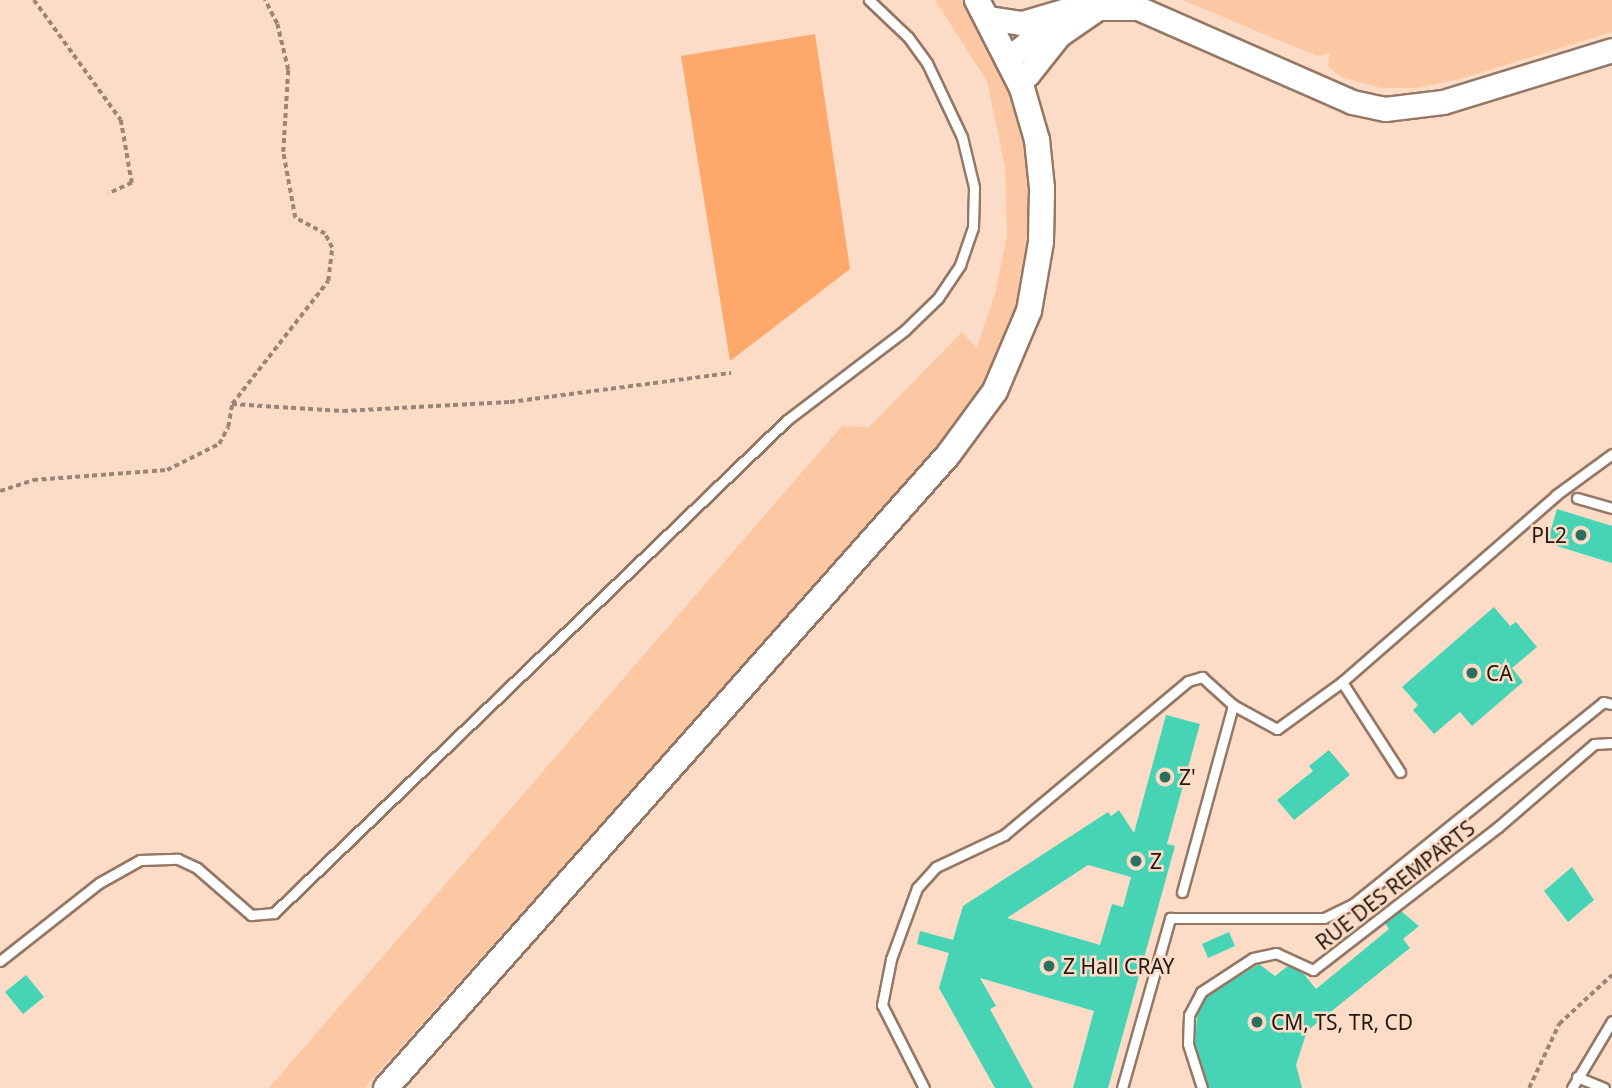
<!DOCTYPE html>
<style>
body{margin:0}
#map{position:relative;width:1612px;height:1088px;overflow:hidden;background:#fcdcc7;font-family:"Noto Sans",sans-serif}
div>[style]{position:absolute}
.green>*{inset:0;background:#fcc7a3}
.water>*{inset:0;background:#fea86b}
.building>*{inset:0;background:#46d4b5}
.path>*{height:3.5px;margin-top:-1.75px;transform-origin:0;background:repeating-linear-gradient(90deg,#9c8576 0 5px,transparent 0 8.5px)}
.roads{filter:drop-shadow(2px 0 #947765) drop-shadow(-2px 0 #947765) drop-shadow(0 2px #947765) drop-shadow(0 -2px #947765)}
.service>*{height:9px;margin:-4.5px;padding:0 4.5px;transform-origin:4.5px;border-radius:4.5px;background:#fff}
.tertiary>*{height:23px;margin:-11.5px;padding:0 11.5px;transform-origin:11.5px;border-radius:11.5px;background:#fff}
.secondary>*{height:24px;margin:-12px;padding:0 12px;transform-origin:12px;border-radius:12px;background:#fff}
.dots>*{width:19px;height:19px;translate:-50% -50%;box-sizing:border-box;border:4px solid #fcdcc7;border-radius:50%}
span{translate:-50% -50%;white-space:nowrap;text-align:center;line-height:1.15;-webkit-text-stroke:5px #fcdcc7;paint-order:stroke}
.poi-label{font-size:21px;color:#231810}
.right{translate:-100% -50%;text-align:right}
.left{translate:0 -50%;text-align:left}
.street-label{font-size:21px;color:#231810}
</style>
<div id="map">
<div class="green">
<div style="clip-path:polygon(935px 0,960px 0,968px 10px,1007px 84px,1028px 163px,1032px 222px,1019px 301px,985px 387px,960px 424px,364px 1088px,269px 1088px,842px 426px,869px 427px,962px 332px,977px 348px,995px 294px,1007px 235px,1005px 167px,987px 81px)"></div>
<div style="clip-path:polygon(1182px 0,1612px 0,1612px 32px,1460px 79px,1417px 88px,1381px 88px,1341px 77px,1328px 66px,1330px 53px,1317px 56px)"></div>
</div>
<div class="water">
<div style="clip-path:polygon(815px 34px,850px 269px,730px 361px,681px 56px)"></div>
</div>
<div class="building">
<div style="clip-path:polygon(1557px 509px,1612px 526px,1612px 563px,1547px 543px)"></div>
<div style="clip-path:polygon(1494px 607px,1510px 626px,1516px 622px,1537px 647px,1512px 668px,1523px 682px,1472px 726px,1460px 712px,1434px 734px,1413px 710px,1418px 705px,1402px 687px)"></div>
<div style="clip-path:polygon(evenodd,1166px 715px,1200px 724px,1167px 844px,1175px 846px,1108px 1088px,1073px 1088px,1094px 1011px,980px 978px,996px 1006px,990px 1009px,1033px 1088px,995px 1088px,939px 988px,949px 953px,917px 944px,920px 931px,953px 940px,963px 906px,1108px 812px,1111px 816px,1119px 810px,1134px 833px,1166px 715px,1088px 865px,1131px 877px,1123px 907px,1112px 904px,1100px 945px,1007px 918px,1088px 865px)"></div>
<div style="clip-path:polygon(1329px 750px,1350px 775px,1294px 820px,1277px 800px,1313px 771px,1309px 766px)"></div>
<div style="clip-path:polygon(1572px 867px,1594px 900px,1568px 922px,1544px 891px)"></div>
<div style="clip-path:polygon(1401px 911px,1419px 926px,1403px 939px,1410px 948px,1307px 1031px,1296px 1065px,1302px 1088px,1209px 1088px,1195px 1043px,1197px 1017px,1206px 997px,1259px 964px,1275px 976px,1288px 966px,1303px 973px,1316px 989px,1389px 929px,1385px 923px)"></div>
<div style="clip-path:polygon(1229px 932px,1235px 946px,1208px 958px,1202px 944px)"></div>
<div style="clip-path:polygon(26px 975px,44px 997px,23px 1014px,5px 992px)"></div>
</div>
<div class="path">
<div style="left:34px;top:0;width:148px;rotate:54.1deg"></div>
<div style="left:121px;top:120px;width:64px;rotate:80.1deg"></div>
<div style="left:132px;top:183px;width:26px;rotate:155deg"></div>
<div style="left:232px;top:404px;width:111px;rotate:3.6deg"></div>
<div style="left:343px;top:411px;width:167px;rotate:-3.1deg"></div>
<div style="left:510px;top:402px;width:223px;rotate:-7.5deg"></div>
<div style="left:0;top:491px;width:35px;rotate:-18deg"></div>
<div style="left:33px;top:480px;width:134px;rotate:-4.3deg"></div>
<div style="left:167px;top:470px;width:58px;rotate:-26.6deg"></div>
<div style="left:219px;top:444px;width:19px;rotate:-62deg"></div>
<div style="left:228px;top:427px;width:23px;rotate:-80deg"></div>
<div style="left:232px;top:404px;width:156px;rotate:-52deg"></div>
<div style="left:328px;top:281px;width:33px;rotate:-83deg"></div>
<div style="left:332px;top:248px;width:16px;rotate:-117deg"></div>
<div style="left:325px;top:234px;width:34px;rotate:-152deg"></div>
<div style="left:295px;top:218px;width:67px;rotate:-100.3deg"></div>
<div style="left:283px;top:152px;width:82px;rotate:-86.5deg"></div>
<div style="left:288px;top:70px;width:47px;rotate:-103.4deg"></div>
<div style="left:277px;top:24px;width:27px;rotate:-117deg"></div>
<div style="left:1529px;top:1088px;width:71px;rotate:-64.9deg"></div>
<div style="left:1559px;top:1024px;width:72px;rotate:-42.8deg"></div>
</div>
<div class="roads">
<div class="service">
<div style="left:1577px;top:498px;width:36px;rotate:16deg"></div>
<div style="left:1342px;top:682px;width:107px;rotate:57.2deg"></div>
<div style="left:1182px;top:892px;width:194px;rotate:-74.7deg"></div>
<div style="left:0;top:961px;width:126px;rotate:-38.2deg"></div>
<div style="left:99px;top:883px;width:47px;rotate:-29.3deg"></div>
<div style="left:140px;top:860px;width:38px;rotate:-2deg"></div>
<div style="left:178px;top:859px;width:21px;rotate:25deg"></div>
<div style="left:197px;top:868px;width:72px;rotate:41deg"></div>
<div style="left:251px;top:915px;width:23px;rotate:-5deg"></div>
<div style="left:274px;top:913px;width:711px;rotate:-43.86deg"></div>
<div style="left:787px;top:420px;width:148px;rotate:-37.3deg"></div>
<div style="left:905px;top:330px;width:46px;rotate:-44.1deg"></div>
<div style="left:938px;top:298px;width:40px;rotate:-56deg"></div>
<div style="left:960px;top:265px;width:39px;rotate:-71deg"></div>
<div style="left:973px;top:228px;width:41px;rotate:-88.6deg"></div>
<div style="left:974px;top:187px;width:51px;rotate:-103.5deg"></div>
<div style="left:962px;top:137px;width:82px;rotate:-115.3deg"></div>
<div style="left:927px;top:63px;width:32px;rotate:-126deg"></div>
<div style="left:908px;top:37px;width:54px;rotate:-136.5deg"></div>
<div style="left:1577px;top:1077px;width:29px;rotate:22deg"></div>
<div style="left:924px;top:1088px;width:93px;rotate:-116.8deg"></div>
<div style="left:882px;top:1005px;width:47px;rotate:-78.9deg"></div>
<div style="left:891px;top:959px;width:76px;rotate:-69.9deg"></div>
<div style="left:917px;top:888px;width:28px;rotate:-48deg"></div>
<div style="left:936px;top:867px;width:75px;rotate:-25.2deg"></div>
<div style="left:1004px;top:835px;width:240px;rotate:-39.9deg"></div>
<div style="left:1188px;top:681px;width:15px;rotate:-16deg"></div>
<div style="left:1202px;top:677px;width:42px;rotate:42.1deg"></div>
<div style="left:1233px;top:705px;width:50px;rotate:28.6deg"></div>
<div style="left:1277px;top:729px;width:80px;rotate:-35.9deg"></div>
<div style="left:1342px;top:682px;width:284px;rotate:-41.1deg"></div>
<div style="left:1556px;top:495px;width:69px;rotate:-36.2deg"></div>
<div style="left:1122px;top:1088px;width:177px;rotate:-74.2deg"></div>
<div style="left:1170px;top:918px;width:154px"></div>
<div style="left:1324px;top:918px;width:32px;rotate:-26deg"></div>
<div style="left:1353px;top:904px;width:321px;rotate:-38.9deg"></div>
<div style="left:1603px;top:702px;width:9px;rotate:13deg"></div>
<div style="left:1202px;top:1088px;width:46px;rotate:-107.7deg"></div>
<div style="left:1188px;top:1044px;width:29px;rotate:-88deg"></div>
<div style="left:1189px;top:1015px;width:26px;rotate:-62deg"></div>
<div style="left:1201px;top:992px;width:62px;rotate:-33.2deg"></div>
<div style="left:1253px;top:958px;width:24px;rotate:-12deg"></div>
<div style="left:1276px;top:953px;width:41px;rotate:24.7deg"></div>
<div style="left:1313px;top:970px;width:234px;rotate:-37.7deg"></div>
<div style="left:1498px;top:827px;width:127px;rotate:-40.8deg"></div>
<div style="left:1594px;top:744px;width:18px;rotate:-3deg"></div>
<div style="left:1572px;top:1088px;width:78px;rotate:-59.2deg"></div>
</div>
<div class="tertiary">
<div style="left:989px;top:18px;width:33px;rotate:9deg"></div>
<div style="left:1022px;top:23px;width:53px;rotate:-16.4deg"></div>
<div style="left:1073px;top:8px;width:65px"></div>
<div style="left:1138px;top:8px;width:234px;rotate:23.7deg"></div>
<div style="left:1352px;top:102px;width:34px;rotate:12deg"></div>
<div style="left:1385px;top:109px;width:58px;rotate:-6.9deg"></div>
<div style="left:1443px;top:102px;width:177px;rotate:-17.1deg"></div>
<div style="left:1009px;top:58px;width:44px;rotate:-39.5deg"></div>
<div style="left:1043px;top:30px;width:15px;rotate:-58deg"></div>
<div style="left:1018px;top:78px;width:11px;rotate:-22deg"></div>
<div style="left:1028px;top:74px;width:50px;rotate:-51.5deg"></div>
<div style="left:1059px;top:35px;width:47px;rotate:-34.7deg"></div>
</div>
<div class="secondary">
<div style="left:386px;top:1088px;width:846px;rotate:-48.4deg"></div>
<div style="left:948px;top:455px;width:79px;rotate:-53.7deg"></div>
<div style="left:995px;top:391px;width:87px;rotate:-67deg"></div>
<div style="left:1029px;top:311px;width:70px;rotate:-80.1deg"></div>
<div style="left:1041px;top:242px;width:54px;rotate:-88.9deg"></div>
<div style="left:1042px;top:188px;width:48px;rotate:-95.9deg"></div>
<div style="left:1037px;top:140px;width:54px;rotate:-106.1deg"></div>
<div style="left:1022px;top:88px;width:99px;rotate:-117.1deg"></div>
</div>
</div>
<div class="dots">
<div style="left:1581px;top:535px;background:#2c6e5f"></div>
<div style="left:1472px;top:673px;background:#2c6e5f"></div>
<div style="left:1165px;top:777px;background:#2c6e5f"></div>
<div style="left:1136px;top:861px;background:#2c6e5f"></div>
<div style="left:1049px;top:966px;background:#2c6e5f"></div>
<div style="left:1257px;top:1022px;background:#2c6e5f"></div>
</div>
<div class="poi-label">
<span class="right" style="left:1567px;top:535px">PL2</span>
<span class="left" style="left:1486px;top:673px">CA</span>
<span class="left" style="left:1179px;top:777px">Z'</span>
<span class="left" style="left:1150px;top:861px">Z</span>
<span class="left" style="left:1063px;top:966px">Z Hall CRAY</span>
<span class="left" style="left:1271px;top:1022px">CM, TS, TR, CD</span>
</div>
<div class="street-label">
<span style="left:1395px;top:885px;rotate:-38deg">RUE DES REMPARTS</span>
</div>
</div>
